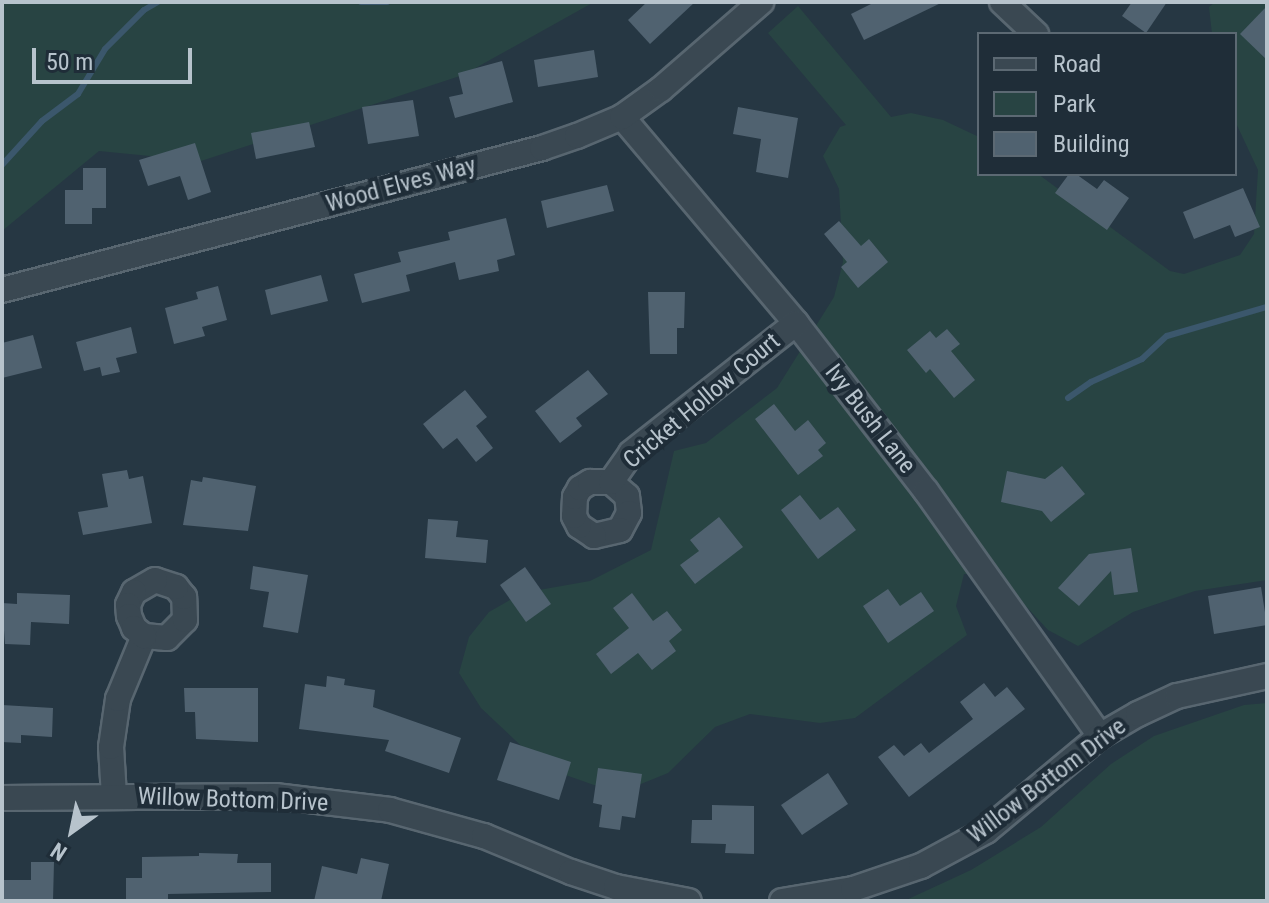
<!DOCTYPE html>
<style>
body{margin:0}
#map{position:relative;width:1269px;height:903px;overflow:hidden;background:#263743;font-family:"Roboto Condensed",sans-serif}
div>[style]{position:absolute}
.green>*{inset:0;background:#284443}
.stream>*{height:6px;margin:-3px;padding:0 3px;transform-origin:3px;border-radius:3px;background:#3b576c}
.building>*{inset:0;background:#506270}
.roads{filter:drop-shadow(2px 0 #586670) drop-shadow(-2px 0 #586670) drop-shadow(0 2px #586670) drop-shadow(0 -2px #586670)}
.minor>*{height:24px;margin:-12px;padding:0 12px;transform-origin:12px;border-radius:12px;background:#3a4852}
span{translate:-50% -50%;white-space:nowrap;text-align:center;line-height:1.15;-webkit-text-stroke:8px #1f2d38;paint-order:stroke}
.street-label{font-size:24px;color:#b7c3cc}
.frame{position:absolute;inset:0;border:4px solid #b7c3cc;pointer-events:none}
.legend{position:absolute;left:977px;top:32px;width:260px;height:144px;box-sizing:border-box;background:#1f2d38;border:2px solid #5c6973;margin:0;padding:10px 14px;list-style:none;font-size:24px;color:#b7c3cc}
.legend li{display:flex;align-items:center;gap:16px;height:40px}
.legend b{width:40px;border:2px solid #5c6973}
.north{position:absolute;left:32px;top:791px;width:80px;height:80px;-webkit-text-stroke:6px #1f2d38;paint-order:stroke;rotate:213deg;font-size:22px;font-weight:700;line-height:32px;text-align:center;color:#b7c3cc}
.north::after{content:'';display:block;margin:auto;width:28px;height:36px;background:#b7c3cc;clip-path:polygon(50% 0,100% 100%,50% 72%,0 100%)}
.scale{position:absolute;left:32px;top:48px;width:160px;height:36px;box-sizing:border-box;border:4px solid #b7c3cc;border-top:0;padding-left:10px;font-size:24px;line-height:28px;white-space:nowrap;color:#b7c3cc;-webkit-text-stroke:6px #1f2d38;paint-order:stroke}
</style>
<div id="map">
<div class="green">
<div style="clip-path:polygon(2px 2px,594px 2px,463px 75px,201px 161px,99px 151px,2px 231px)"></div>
<div style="clip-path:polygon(1215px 2px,1267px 2px,1267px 580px,1195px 591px,1133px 612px,1078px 646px,1048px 630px,997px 575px,964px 574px,956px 606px,967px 635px,855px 718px,820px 723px,750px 714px,715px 727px,668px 773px,631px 788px,594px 785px,560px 773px,531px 755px,481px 708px,459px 673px,469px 637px,489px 612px,522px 593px,590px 581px,651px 550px,674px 451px,706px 443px,777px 388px,834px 297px,843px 262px,839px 189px,823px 156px,840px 127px,846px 125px,768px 33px,798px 6px,891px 117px,911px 113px,943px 120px,979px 137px,979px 174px,1038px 174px,1170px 271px,1184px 274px,1240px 255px,1254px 234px,1258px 170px,1235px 121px,1235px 34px,1212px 34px,1209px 7px)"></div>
<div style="clip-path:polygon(1267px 703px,1267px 901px,904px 901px,971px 870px,1041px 827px,1111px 764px,1154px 736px,1244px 705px)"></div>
</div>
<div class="stream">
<div style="left:361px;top:2px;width:26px"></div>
<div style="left:2px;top:165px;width:59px;rotate:-47.7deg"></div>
<div style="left:42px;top:121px;width:45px;rotate:-36.9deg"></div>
<div style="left:78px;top:94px;width:52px;rotate:-59deg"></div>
<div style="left:105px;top:49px;width:55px;rotate:-45deg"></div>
<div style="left:144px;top:10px;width:16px;rotate:-30deg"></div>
<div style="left:1068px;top:398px;width:28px;rotate:-35deg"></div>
<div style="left:1091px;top:382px;width:56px;rotate:-24.3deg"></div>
<div style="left:1142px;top:359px;width:34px;rotate:-43deg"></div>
<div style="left:1167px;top:336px;width:104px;rotate:-16.2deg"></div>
</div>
<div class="building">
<div style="clip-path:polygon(647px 2px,695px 2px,650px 44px,628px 20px)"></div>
<div style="clip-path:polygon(875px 2px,943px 2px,864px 40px,851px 14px)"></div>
<div style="clip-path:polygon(1132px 2px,1167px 2px,1146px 33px,1122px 16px)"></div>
<div style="clip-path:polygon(1267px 6px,1267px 60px,1240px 34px)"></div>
<div style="clip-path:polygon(594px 50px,598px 77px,538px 87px,534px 60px)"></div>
<div style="clip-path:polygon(502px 61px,513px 102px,455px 118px,449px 97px,463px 94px,458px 73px)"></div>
<div style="clip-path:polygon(413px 100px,419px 136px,368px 144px,362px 107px)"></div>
<div style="clip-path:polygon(738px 107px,798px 118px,788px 178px,756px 172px,761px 139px,733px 134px)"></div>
<div style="clip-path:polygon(309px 122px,315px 147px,256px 159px,251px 133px)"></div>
<div style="clip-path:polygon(195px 143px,211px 192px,188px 200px,180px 176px,148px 186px,139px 160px)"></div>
<div style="clip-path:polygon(83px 168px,106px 168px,106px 208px,92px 208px,92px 224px,65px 224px,65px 190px,83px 190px)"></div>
<div style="clip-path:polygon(1069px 174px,1076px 174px,1097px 189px,1104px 180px,1129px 198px,1107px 230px,1055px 193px)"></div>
<div style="clip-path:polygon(607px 185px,614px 211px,547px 228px,541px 201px)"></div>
<div style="clip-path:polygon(1243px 188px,1260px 227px,1235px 237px,1230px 225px,1194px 239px,1183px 212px)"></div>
<div style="clip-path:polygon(506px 218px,515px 255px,497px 260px,499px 271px,459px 280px,455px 262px,406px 275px,410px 291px,362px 303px,354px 274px,401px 262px,398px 252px,450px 240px,448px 232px)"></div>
<div style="clip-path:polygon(839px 221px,861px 246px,869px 239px,888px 262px,858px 288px,841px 267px,847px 262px,824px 234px)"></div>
<div style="clip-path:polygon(321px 275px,328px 301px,271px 315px,265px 290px)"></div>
<div style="clip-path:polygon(218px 286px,227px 320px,202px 327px,205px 336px,174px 344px,165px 308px,198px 299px,196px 292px)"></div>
<div style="clip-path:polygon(648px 292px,685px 292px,684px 328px,677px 328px,677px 354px,650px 354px)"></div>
<div style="clip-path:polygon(131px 327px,137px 353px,116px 358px,120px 372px,102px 376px,100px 367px,84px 371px,76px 342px)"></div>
<div style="clip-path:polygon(947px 329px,960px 344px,951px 351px,975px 380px,954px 398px,930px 369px,926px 373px,907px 350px,930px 331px,936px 338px)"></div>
<div style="clip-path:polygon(33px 335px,42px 368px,2px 378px,2px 343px)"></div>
<div style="clip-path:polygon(588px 370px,608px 394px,576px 418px,582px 426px,560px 443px,535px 411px)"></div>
<div style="clip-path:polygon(465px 390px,487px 417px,476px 426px,493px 448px,476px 462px,457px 438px,443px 449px,423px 424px)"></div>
<div style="clip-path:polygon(774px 404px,795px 431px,808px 420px,826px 443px,818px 450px,823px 456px,798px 475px,755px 419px)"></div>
<div style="clip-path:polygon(1062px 466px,1085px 494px,1051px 522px,1042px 511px,1001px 502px,1007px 471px,1045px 479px)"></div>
<div style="clip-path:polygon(127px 470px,129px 479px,143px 476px,152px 523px,83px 535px,78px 512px,108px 507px,102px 474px)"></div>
<div style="clip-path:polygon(203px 477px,256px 486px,248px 531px,183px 525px,191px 480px,202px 482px)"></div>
<div style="clip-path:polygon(800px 495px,820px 520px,838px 507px,856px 530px,818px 559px,781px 510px)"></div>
<div style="clip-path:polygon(719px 517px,743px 547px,695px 584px,680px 565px,699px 551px,690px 540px)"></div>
<div style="clip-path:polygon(428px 519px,458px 521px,456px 537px,488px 540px,486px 563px,425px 558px)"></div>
<div style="clip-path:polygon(1131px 548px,1138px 592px,1114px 595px,1111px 571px,1079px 606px,1058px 588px,1089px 554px)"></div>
<div style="clip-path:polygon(253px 566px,308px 575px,298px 633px,263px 627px,269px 592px,250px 589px)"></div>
<div style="clip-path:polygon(525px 567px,551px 604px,526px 622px,500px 585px)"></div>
<div style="clip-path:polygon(1261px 587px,1267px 625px,1214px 634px,1208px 596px)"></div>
<div style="clip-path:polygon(888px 589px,900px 606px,921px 592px,934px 611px,888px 643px,863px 606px)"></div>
<div style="clip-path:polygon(17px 593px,70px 595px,69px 624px,31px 622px,30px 645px,5px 644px,2px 603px,17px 604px)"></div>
<div style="clip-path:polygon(632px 593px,653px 621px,667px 611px,682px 630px,669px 641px,676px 651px,652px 670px,638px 653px,611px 674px,596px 654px,629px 628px,613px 608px)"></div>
<div style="clip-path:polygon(327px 676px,345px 679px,344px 685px,375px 690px,373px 707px,461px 738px,449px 773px,385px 751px,389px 740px,299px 729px,305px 684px,326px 687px)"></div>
<div style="clip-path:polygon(984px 683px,995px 697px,1007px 687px,1025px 709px,909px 797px,878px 757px,894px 745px,904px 756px,921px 743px,929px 753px,973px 719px,960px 702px)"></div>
<div style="clip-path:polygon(184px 688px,258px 688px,258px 742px,196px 739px,195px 712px,185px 712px)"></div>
<div style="clip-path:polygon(2px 705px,53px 708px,52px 737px,21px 735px,21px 743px,2px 742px)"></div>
<div style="clip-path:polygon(510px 742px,571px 762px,559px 800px,497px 780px)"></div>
<div style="clip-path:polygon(598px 768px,642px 774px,635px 818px,622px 816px,620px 830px,599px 827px,602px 805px,593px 803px)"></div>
<div style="clip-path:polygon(828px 773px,848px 804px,802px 835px,781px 805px)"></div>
<div style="clip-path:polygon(712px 805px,754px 806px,754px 854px,725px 853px,726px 844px,691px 843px,692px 820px,712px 820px)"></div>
<div style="clip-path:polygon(199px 853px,238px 854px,237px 863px,271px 863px,271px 892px,168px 894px,168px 901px,126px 901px,126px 878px,142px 878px,142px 857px,199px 856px)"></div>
<div style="clip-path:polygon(361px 858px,389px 864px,381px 901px,314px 901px,322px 866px,357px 874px)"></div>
<div style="clip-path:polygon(31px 862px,54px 862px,53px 901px,2px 901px,2px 880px,31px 880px)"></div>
</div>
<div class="roads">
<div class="minor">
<div style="left:1002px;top:2px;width:47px;rotate:43.3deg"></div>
<div style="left:622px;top:117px;width:270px;rotate:49.8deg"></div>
<div style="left:796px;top:323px;width:212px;rotate:52.3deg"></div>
<div style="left:926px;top:491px;width:301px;rotate:54.6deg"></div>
<div style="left:2px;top:290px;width:558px;rotate:-14.73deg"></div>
<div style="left:542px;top:148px;width:37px;rotate:-19deg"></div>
<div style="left:577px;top:136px;width:49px;rotate:-22.9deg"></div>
<div style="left:622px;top:117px;width:48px;rotate:-35.7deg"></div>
<div style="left:661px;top:89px;width:133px;rotate:-41deg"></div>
<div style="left:611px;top:482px;width:21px;rotate:41deg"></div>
<div style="left:627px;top:496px;width:17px;rotate:83deg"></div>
<div style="left:629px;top:513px;width:19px;rotate:118deg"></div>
<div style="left:620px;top:530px;width:27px;rotate:167deg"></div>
<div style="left:594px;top:536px;width:18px;rotate:-146deg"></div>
<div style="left:579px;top:526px;width:11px;rotate:-117deg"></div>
<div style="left:574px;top:516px;width:19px;rotate:-87deg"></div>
<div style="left:575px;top:497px;width:10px;rotate:-61deg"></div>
<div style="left:580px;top:488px;width:12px;rotate:-31deg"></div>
<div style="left:590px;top:482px;width:21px"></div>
<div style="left:611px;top:482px;width:35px;rotate:-55deg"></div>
<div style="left:631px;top:453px;width:210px;rotate:-38.2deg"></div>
<div style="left:114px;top:796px;width:49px;rotate:-93.5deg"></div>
<div style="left:111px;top:747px;width:49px;rotate:-81.7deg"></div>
<div style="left:118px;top:699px;width:68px;rotate:-67.6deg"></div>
<div style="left:144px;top:636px;width:23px;rotate:5deg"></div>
<div style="left:167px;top:638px;width:25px;rotate:-45deg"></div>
<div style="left:185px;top:620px;width:23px;rotate:-92deg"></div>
<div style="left:184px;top:597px;width:13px;rotate:-129deg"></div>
<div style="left:176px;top:587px;width:22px;rotate:-162deg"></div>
<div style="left:155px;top:580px;width:24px;rotate:150deg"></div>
<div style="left:134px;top:592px;width:14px;rotate:115deg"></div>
<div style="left:128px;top:605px;width:11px;rotate:85deg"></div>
<div style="left:129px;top:616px;width:13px;rotate:67deg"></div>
<div style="left:134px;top:628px;width:13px;rotate:39deg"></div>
<div style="left:2px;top:798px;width:273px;rotate:-0.4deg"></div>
<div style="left:275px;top:796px;width:116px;rotate:6.9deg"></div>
<div style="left:390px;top:810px;width:98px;rotate:15.5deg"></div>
<div style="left:484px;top:836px;width:94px;rotate:22.5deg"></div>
<div style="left:571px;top:872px;width:47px;rotate:18.4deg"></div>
<div style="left:616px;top:887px;width:74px;rotate:10.9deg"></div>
<div style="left:782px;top:901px;width:72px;rotate:-9.6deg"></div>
<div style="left:853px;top:889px;width:72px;rotate:-18.7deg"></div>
<div style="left:921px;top:866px;width:74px;rotate:-28.3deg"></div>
<div style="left:986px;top:831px;width:148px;rotate:-39.8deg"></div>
<div style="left:1100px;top:736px;width:44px;rotate:-30.1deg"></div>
<div style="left:1138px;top:714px;width:43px;rotate:-24.8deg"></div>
<div style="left:1177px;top:696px;width:92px;rotate:-12.5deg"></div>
</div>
</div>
<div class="street-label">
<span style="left:401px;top:185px;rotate:-15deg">Wood Elves Way</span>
<span style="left:702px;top:401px;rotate:-40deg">Cricket Hollow Court</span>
<span style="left:870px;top:419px;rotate:52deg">Ivy Bush Lane</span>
<span style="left:1047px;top:781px;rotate:-37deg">Willow Bottom Drive</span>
<span style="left:233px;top:800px;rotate:2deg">Willow Bottom Drive</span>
</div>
<div class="frame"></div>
<ul class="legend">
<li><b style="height:10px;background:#3a4852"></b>Road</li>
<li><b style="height:22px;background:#284443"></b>Park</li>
<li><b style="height:22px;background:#506270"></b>Building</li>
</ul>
<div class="north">N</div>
<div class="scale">50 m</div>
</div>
